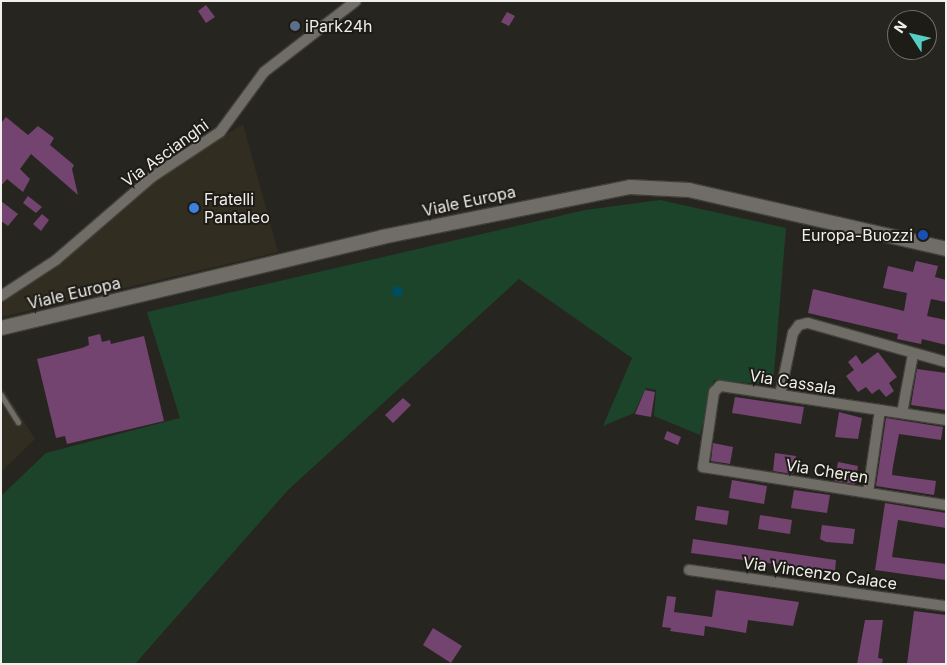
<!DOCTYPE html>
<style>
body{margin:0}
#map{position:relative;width:947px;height:665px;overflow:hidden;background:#27251f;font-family:Inter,sans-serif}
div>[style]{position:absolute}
.built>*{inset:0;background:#312d21}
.green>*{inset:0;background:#1c442a}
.water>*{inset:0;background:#004d5e}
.round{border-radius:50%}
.building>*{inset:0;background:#73446f}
.roads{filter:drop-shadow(1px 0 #42403b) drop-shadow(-1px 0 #42403b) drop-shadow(0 1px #42403b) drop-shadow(0 -1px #42403b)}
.lane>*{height:5px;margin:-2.5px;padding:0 2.5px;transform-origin:2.5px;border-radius:2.5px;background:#6f6d66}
.street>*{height:10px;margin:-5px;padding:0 5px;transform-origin:5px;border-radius:5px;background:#6f6d66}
.secondary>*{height:14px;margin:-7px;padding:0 7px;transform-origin:7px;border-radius:7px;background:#6f6d66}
.dots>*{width:14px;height:14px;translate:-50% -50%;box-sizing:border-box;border:2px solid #1e1c16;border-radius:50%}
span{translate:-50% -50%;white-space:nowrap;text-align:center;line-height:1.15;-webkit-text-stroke:4px #1e1c16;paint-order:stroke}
.poi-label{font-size:16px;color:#f1efeb}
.left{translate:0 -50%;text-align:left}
.right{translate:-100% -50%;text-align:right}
.street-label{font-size:16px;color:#f1efeb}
.frame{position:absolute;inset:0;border:2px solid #f1efeb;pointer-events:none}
.north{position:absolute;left:887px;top:10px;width:50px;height:50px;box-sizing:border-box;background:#1e1c16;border:1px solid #72706b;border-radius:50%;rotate:305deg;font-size:14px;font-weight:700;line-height:20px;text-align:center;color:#f1efeb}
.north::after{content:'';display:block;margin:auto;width:18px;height:22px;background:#56cec4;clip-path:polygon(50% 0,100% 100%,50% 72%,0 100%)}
</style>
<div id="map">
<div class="built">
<div style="clip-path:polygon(243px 124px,278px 252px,1px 317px,1px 301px,91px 237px,155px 179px)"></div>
<div style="clip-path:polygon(1px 385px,35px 439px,1px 472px)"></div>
</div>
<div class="green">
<div style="clip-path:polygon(660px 200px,786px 228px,773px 385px,714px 380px,700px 435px,654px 416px,656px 390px,646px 388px,634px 413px,603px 426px,632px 358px,519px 279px,288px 490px,135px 664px,1px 664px,1px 496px,46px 453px,180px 418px,147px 312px,585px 210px)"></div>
</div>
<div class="water">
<div class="round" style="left:391.5px;top:285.5px;width:11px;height:11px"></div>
</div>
<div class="building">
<div style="clip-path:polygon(206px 5px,215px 17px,206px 23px,198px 11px)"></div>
<div style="clip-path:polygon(507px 12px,515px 16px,509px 26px,501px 22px)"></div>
<div style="clip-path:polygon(6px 117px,28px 135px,38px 126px,54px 138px,50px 145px,74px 165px,72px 169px,78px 195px,31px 154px,20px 169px,30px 179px,23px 192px,7px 179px,1px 186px,1px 123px)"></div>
<div style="clip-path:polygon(28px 196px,42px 207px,36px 213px,23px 203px)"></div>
<div style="clip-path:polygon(1px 201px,18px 214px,8px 226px,1px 221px)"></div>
<div style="clip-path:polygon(42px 214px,49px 220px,41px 231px,33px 224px)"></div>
<div style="clip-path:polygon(916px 261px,938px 266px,935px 277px,946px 280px,946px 302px,931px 299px,927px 316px,946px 320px,946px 345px,922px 339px,921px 344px,897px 339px,898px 334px,808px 313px,813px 289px,904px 311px,907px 293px,883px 288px,888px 266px,913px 272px)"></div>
<div style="clip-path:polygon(100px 334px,102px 342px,110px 340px,111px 344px,144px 336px,164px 421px,67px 444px,65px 436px,56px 438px,37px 359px,82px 348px,89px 345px,88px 337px)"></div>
<div style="clip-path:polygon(878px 352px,897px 377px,889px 383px,894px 391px,886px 397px,879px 389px,872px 394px,866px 387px,858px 392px,846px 376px,854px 370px,848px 362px,856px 355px,862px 364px)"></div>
<div style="clip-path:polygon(917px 369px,946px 373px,946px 410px,911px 405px)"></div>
<div style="clip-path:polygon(645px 390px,655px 392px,651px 417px,635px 414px)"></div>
<div style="clip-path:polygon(735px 397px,804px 407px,801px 424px,732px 413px)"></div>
<div style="clip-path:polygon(403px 398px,411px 405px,393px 423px,385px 415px)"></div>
<div style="clip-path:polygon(839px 412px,862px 418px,858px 439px,835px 437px)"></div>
<div style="clip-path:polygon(886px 418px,943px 427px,941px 440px,899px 434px,893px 466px,892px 475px,936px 481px,934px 495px,876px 486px)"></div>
<div style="clip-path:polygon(667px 431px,681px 437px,678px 445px,664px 439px)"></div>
<div style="clip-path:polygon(713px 443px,733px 447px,730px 464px,711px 461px)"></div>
<div style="clip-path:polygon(775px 453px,796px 456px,793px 474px,773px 471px)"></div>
<div style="clip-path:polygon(838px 462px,858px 466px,855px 484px,835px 481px)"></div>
<div style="clip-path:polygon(732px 480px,767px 486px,764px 504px,729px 498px)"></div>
<div style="clip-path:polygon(794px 490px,830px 495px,827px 513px,791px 508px)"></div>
<div style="clip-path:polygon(885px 503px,946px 513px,946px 528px,898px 520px,892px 557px,946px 564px,946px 580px,875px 570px)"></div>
<div style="clip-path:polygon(697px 506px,729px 511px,727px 525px,695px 520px)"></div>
<div style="clip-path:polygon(760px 515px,792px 520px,790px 534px,758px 529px)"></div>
<div style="clip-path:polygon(822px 525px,855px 529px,853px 544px,826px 542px,820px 539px)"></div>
<div style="clip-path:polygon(693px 539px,836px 560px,835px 572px,691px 553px)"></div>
<div style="clip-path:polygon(716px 590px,799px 602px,793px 626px,748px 620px,746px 633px,705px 626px,704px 636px,670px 631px,671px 628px,662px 627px,667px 596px,676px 597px,674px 612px,712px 617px)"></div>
<div style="clip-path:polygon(914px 611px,946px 615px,946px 664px,907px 664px)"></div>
<div style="clip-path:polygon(865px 620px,883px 620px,878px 658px,883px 659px,882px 664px,857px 664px)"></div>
<div style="clip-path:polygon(433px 628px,462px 646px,451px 663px,423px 645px)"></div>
</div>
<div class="roads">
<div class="lane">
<div style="left:1px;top:395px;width:32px;rotate:58deg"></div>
</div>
<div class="street">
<div style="left:1px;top:296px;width:66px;rotate:-33.2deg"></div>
<div style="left:56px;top:260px;width:127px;rotate:-40.8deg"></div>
<div style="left:152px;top:177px;width:82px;rotate:-33.5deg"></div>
<div style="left:220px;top:132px;width:74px;rotate:-53.7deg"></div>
<div style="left:264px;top:72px;width:116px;rotate:-37.7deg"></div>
<div style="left:780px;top:395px;width:63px;rotate:-78.2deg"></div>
<div style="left:793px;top:333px;width:10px;rotate:-53deg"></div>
<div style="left:799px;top:325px;width:9px;rotate:-13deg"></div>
<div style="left:808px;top:323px;width:143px;rotate:15.8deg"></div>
<div style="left:902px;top:413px;width:60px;rotate:-79.4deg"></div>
<div style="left:946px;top:420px;width:229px;rotate:-171.4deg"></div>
<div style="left:720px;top:386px;width:8px;rotate:135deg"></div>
<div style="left:714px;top:392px;width:76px;rotate:98.3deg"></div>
<div style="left:703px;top:467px;width:246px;rotate:8.9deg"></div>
<div style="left:868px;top:492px;width:83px;rotate:-81.7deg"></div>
<div style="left:689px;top:570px;width:260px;rotate:8deg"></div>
</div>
<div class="secondary">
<div style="left:1px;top:328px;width:392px;rotate:-13.4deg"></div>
<div style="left:382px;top:237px;width:253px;rotate:-11.4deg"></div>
<div style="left:630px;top:187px;width:59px;rotate:2.9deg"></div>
<div style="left:689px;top:190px;width:264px;rotate:12.9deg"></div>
</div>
</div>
<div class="dots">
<div style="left:295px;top:26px;background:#5c6f8a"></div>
<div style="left:194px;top:208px;background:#3f7fe0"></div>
<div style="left:923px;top:235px;background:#1a4fb4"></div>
</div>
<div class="poi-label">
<span class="left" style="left:305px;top:26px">iPark24h</span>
<span class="left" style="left:204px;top:208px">Fratelli<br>Pantaleo</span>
<span class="right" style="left:913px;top:235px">Europa-Buozzi</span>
</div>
<div class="street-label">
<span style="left:165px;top:153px;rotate:-36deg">Via Ascianghi</span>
<span style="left:469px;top:201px;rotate:-12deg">Viale Europa</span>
<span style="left:74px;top:293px;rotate:-13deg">Viale Europa</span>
<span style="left:793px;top:382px;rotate:9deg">Via Cassala</span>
<span style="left:827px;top:471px;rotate:9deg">Via Cheren</span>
<span style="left:820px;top:573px;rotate:8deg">Via Vincenzo Calace</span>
</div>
<div class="frame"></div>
<div class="north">N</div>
</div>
